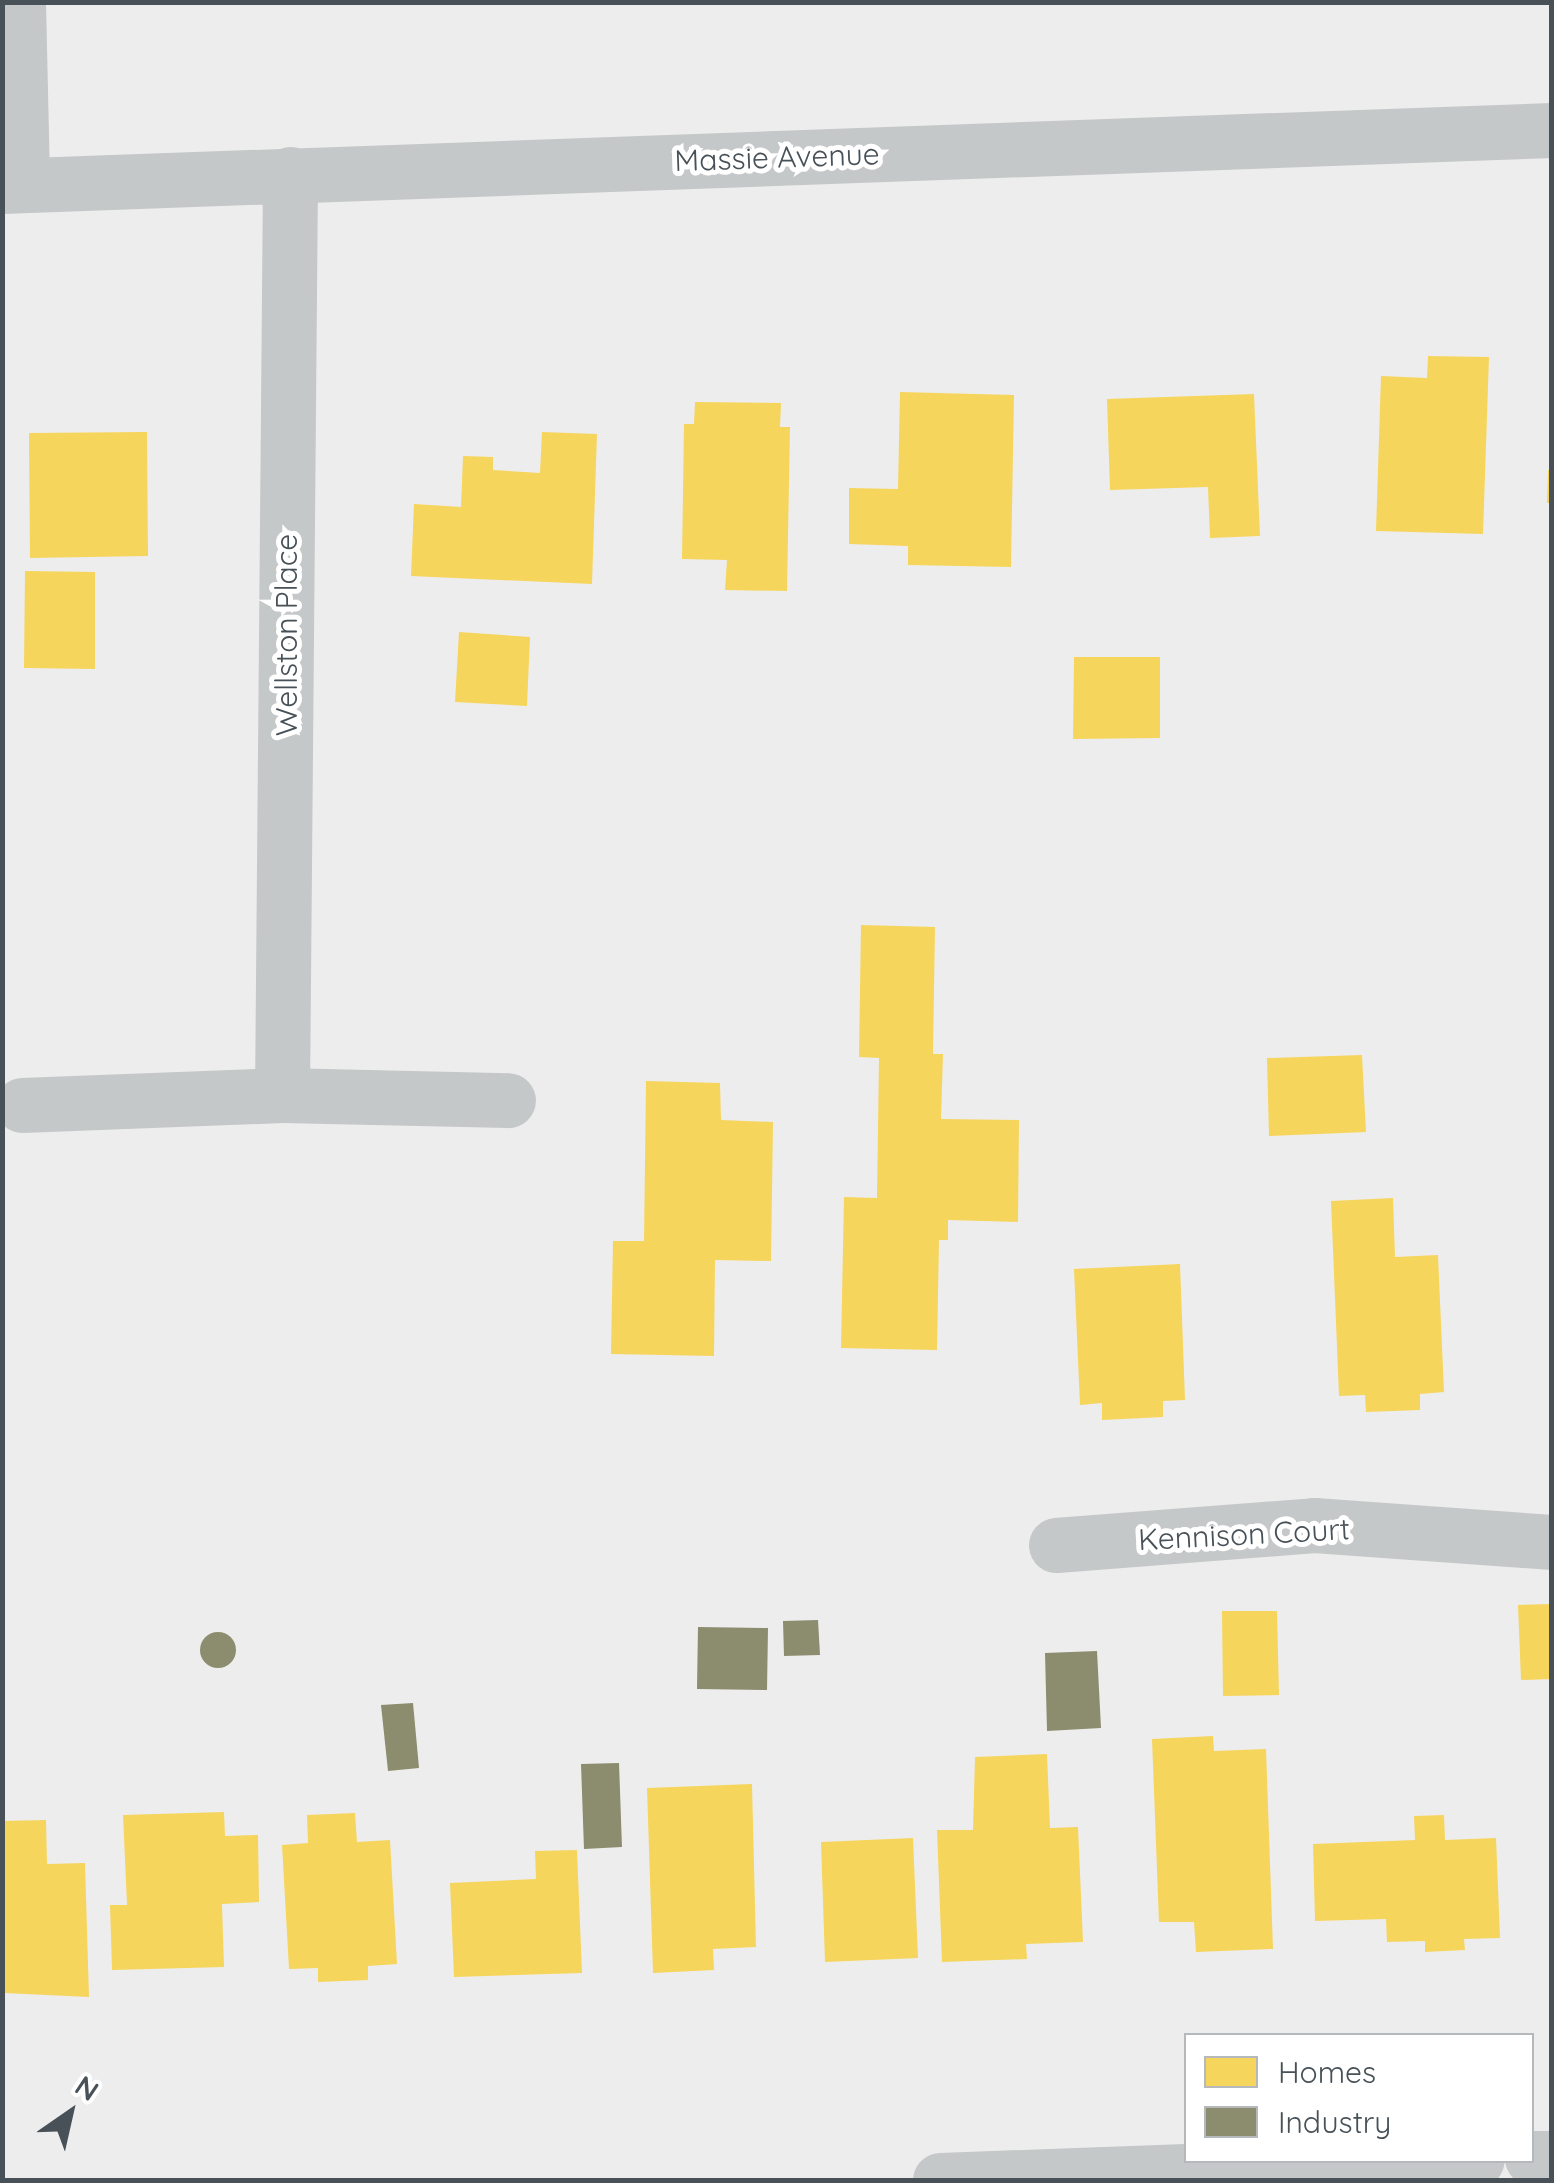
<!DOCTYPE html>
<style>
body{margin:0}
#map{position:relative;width:1554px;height:2183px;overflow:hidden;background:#eeeded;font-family:Quicksand,sans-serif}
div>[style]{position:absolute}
.homes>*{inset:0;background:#f6d55c}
.industry>*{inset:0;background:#8c8c6e}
.round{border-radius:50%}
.minor>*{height:55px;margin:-27.5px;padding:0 27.5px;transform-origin:27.5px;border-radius:27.5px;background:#c5c8c8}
span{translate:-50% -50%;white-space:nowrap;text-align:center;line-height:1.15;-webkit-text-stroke:10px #fff;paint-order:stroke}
.street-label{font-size:30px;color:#475157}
.frame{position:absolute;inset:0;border:5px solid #475157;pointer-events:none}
.legend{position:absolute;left:1184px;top:2033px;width:350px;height:130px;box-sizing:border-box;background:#fff;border:2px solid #b5b9bc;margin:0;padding:12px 18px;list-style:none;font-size:30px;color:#475157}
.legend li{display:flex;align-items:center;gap:20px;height:50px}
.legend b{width:50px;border:2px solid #b5b9bc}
.north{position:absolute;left:20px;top:2063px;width:100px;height:100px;-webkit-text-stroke:8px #fff;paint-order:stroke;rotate:34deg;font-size:28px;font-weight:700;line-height:40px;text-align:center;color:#475157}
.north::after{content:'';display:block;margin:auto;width:35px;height:45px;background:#475157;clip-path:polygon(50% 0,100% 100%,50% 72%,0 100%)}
</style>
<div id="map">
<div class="homes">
<div style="clip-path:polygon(1428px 356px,1489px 357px,1483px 534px,1376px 531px,1381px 376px,1427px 378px)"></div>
<div style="clip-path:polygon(900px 392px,1014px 395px,1011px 567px,908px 565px,908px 546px,849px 544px,849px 488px,898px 489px)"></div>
<div style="clip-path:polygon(1254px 394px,1260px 536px,1210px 538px,1208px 487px,1110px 490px,1107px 399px)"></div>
<div style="clip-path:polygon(695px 402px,781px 403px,780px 427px,790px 427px,787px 591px,725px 590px,727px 560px,682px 559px,684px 424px,694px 424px)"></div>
<div style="clip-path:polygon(147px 432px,148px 556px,30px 558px,29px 433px)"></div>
<div style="clip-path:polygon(542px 432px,597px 434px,592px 584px,411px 576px,414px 504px,461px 507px,463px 456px,493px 457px,493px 470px,540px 473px)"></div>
<div style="clip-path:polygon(1548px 470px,1552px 470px,1552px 503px,1547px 503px)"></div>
<div style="clip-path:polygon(25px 571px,95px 572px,95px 669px,24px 668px)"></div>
<div style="clip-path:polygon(459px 632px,530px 637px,527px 706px,455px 702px)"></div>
<div style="clip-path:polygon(1074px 657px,1160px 657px,1160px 738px,1073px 739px)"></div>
<div style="clip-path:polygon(861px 925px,935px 927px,933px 1054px,943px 1054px,941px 1119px,1019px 1120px,1018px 1222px,948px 1220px,948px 1240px,939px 1240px,937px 1350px,841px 1348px,844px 1197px,877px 1198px,879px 1058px,859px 1057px)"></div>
<div style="clip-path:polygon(1362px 1055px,1366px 1132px,1269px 1136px,1267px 1058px)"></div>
<div style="clip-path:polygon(646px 1081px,720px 1083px,721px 1120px,773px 1122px,771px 1261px,715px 1260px,714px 1356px,611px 1354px,613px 1241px,644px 1241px)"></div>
<div style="clip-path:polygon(1393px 1198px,1395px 1257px,1438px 1255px,1444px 1392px,1420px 1394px,1420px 1410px,1366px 1412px,1365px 1395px,1339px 1396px,1331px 1201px)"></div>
<div style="clip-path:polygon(1180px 1264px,1185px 1400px,1163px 1401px,1163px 1417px,1102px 1420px,1102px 1403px,1080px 1405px,1074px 1269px)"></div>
<div style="clip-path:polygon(1552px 1604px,1552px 1679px,1521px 1680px,1518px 1605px)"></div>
<div style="clip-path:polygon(1222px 1611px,1277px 1611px,1279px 1695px,1223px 1696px)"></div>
<div style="clip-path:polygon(1213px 1736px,1214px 1751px,1266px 1749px,1273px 1949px,1196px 1952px,1194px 1922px,1159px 1922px,1152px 1739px)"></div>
<div style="clip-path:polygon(1047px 1754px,1050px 1828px,1078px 1827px,1083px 1942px,1026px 1944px,1027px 1959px,942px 1962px,937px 1830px,973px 1830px,975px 1757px)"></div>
<div style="clip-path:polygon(752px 1784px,756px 1947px,713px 1949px,714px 1970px,653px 1973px,647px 1788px)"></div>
<div style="clip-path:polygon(224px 1812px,225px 1836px,258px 1835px,259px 1902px,222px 1904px,224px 1967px,112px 1970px,110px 1905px,127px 1905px,123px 1815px)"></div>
<div style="clip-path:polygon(355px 1813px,357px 1842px,390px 1840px,397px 1964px,368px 1966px,368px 1980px,318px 1982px,318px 1968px,289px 1969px,282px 1845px,308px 1843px,307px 1815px)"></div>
<div style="clip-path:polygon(1444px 1815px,1445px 1840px,1496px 1838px,1500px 1938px,1464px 1939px,1465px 1950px,1425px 1952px,1425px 1941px,1387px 1942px,1386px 1919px,1315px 1921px,1313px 1844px,1415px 1840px,1414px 1816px)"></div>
<div style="clip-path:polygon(46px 1820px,47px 1864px,85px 1863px,89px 1997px,4px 1993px,2px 1821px)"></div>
<div style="clip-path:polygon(913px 1838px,918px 1958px,825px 1962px,821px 1842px)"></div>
<div style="clip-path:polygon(577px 1850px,582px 1973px,454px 1977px,450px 1883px,536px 1879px,535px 1851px)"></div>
</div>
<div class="industry">
<div style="clip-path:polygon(818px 1620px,820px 1655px,784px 1656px,783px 1621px)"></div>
<div style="clip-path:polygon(698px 1627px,768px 1628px,767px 1690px,697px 1689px)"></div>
<div class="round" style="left:200px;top:1632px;width:36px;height:36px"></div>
<div style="clip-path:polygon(1097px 1651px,1101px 1728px,1047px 1731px,1045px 1653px)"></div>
<div style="clip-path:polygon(413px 1703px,419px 1768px,388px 1771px,381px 1705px)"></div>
<div style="clip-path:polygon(619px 1763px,622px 1847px,584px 1849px,581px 1764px)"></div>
</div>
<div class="minor">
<div style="left:18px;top:2px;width:183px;rotate:88.7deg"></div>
<div style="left:2px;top:186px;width:1551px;rotate:-2.07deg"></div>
<div style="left:282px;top:1095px;width:921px;rotate:-89.5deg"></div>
<div style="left:22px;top:1105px;width:260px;rotate:-2.2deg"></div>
<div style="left:282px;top:1095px;width:226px;rotate:1.3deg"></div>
<div style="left:1056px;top:1545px;width:259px;rotate:-4.4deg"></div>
<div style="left:1314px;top:1525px;width:239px;rotate:4.1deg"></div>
<div style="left:1532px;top:2158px;width:20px"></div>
<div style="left:940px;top:2180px;width:537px;rotate:-2.13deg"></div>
</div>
<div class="street-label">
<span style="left:777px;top:157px;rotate:-2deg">Massie Avenue</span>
<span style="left:286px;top:635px;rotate:-90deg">Wellston Place</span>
<span style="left:1244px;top:1534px;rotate:-3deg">Kennison Court</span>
</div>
<div class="frame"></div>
<ul class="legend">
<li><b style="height:28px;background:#f6d55c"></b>Homes</li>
<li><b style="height:28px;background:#8c8c6e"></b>Industry</li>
</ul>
<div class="north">N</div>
</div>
